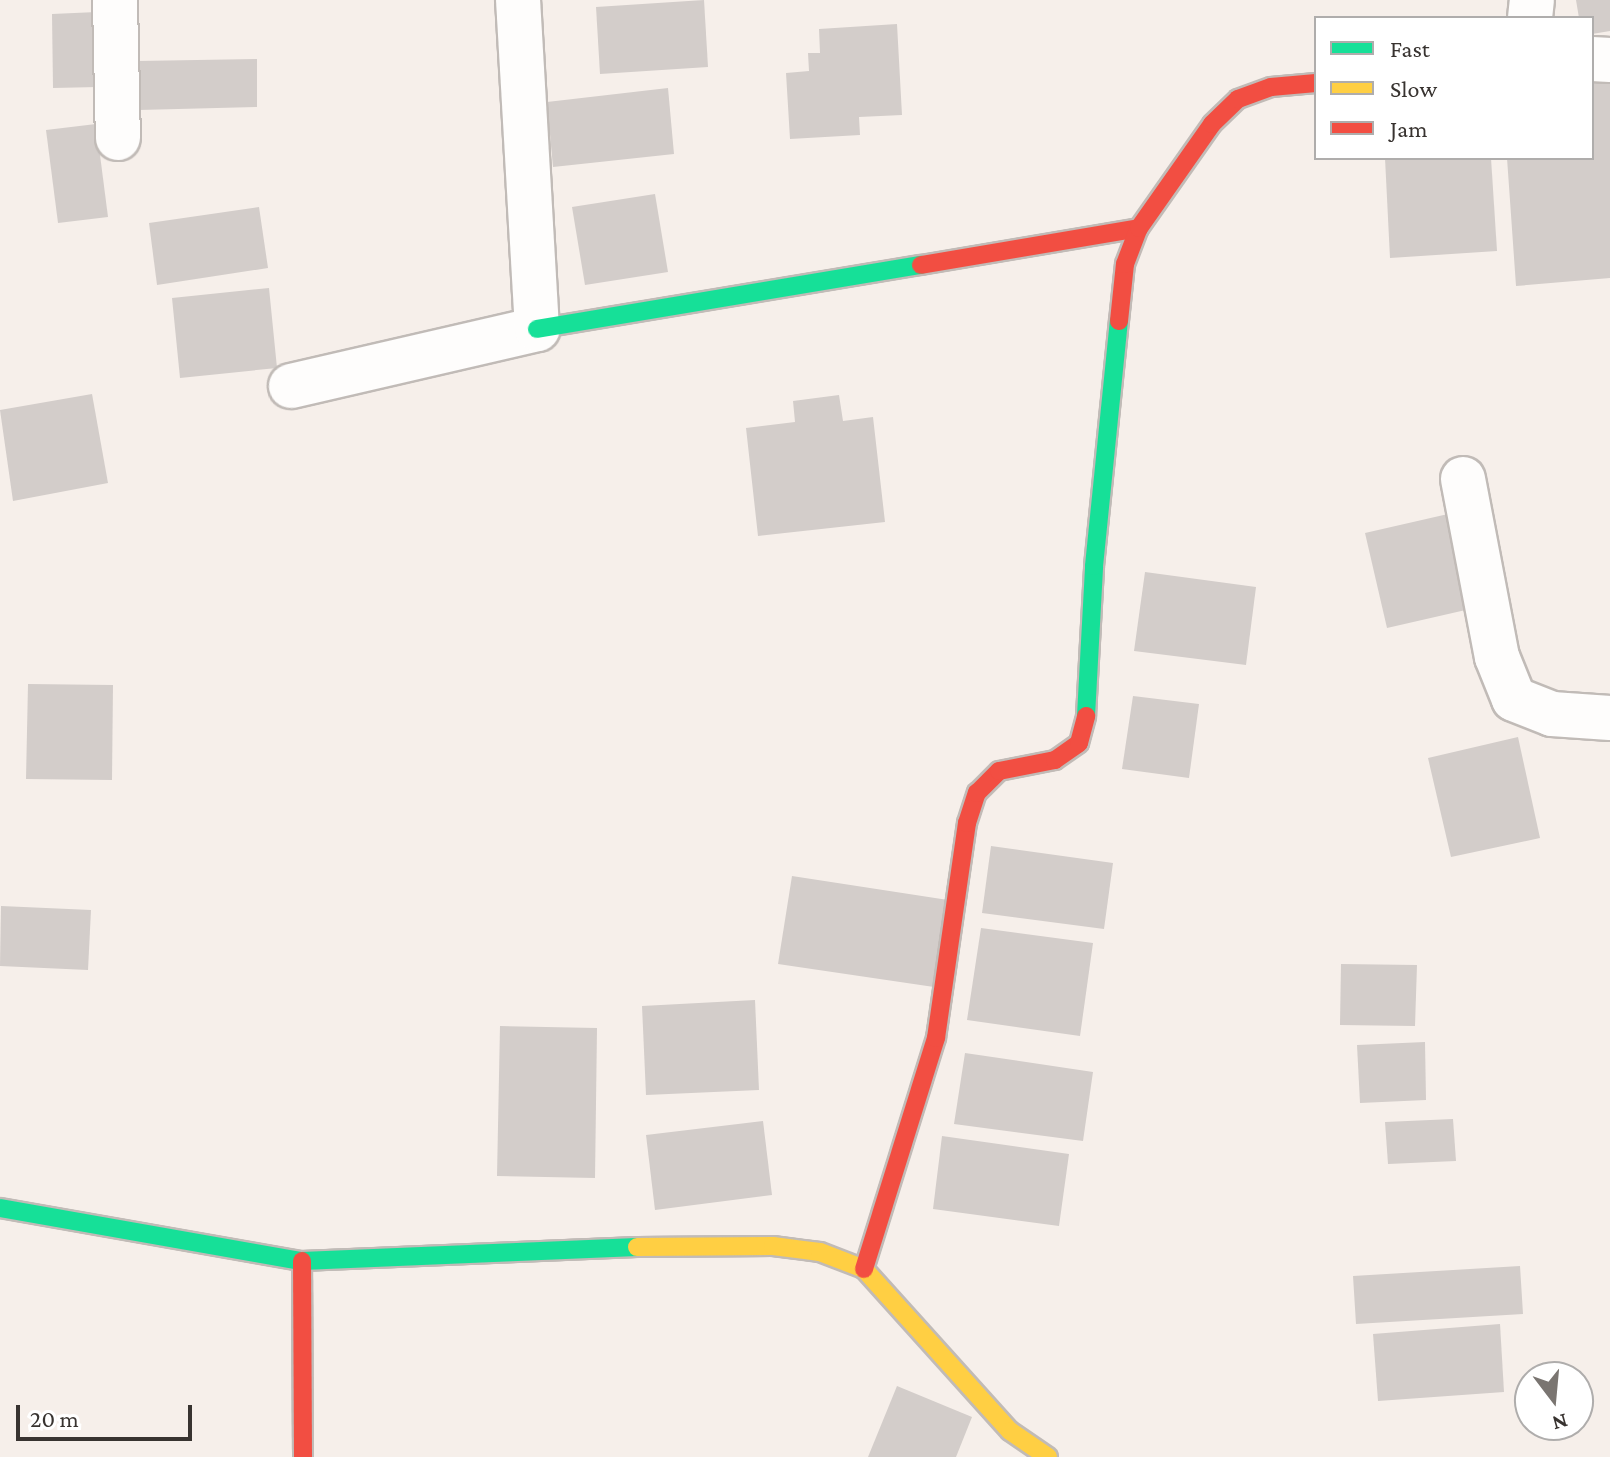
<!DOCTYPE html>
<style>
body{margin:0}
#map{position:relative;width:1610px;height:1457px;overflow:hidden;background:#f6efea;font-family:"Crimson Pro",serif}
div>[style]{position:absolute}
.building>*{inset:0;background:#d3cdca}
.roads{filter:drop-shadow(2px 0 #c1bbb7) drop-shadow(-2px 0 #c1bbb7) drop-shadow(0 2px #c1bbb7) drop-shadow(0 -2px #c1bbb7)}
.street>*{height:44px;margin:-22px;padding:0 22px;transform-origin:22px;border-radius:22px;background:#fefdfc}
.fast>*{height:18px;margin:-9px;padding:0 9px;transform-origin:9px;border-radius:9px;background:#16e098}
.slow>*{height:18px;margin:-9px;padding:0 9px;transform-origin:9px;border-radius:9px;background:#ffcf43}
.jam>*{height:18px;margin:-9px;padding:0 9px;transform-origin:9px;border-radius:9px;background:#f24e42}
span{translate:-50% -50%;white-space:nowrap;text-align:center;line-height:1.15;-webkit-text-stroke:7px #fff;paint-order:stroke}
.legend{position:absolute;left:1314px;top:16px;width:280px;height:144px;box-sizing:border-box;background:#fff;border:2px solid #afadac;margin:0;padding:10px 14px;list-style:none;font-size:24px;color:#383330}
.legend li{display:flex;align-items:center;gap:16px;height:40px}
.legend b{width:40px;border:2px solid #afadac}
.north{position:absolute;left:1514px;top:1361px;width:80px;height:80px;box-sizing:border-box;background:#fff;border:2px solid #afadac;border-radius:50%;rotate:164deg;font-size:22px;font-weight:700;line-height:32px;text-align:center;color:#383330}
.north::after{content:'';display:block;margin:auto;width:28px;height:36px;background:#7a7571;clip-path:polygon(50% 0,100% 100%,50% 72%,0 100%)}
.scale{position:absolute;left:16px;top:1405px;width:176px;height:36px;box-sizing:border-box;border:4px solid #383330;border-top:0;padding-left:10px;font-size:24px;line-height:28px;white-space:nowrap;color:#383330;-webkit-text-stroke:6px #fff;paint-order:stroke}
</style>
<div id="map">
<div class="building">
<div style="clip-path:polygon(704px 0,708px 67px,600px 74px,596px 7px)"></div>
<div style="clip-path:polygon(1576px 0,1610px 0,1610px 31px,1592px 34px,1592px 18px,1579px 18px)"></div>
<div style="clip-path:polygon(97px 12px,98px 87px,53px 88px,52px 14px)"></div>
<div style="clip-path:polygon(897px 24px,902px 115px,859px 117px,860px 135px,790px 139px,786px 73px,809px 71px,808px 53px,820px 53px,819px 29px)"></div>
<div style="clip-path:polygon(257px 59px,257px 107px,139px 110px,138px 61px)"></div>
<div style="clip-path:polygon(1610px 81px,1610px 278px,1516px 286px,1507px 158px,1592px 158px,1592px 82px)"></div>
<div style="clip-path:polygon(668px 88px,674px 154px,553px 167px,547px 102px)"></div>
<div style="clip-path:polygon(96px 124px,108px 217px,58px 223px,46px 130px)"></div>
<div style="clip-path:polygon(1385px 158px,1491px 158px,1497px 251px,1390px 258px)"></div>
<div style="clip-path:polygon(655px 194px,668px 272px,585px 285px,572px 207px)"></div>
<div style="clip-path:polygon(259px 207px,268px 268px,157px 285px,149px 223px)"></div>
<div style="clip-path:polygon(269px 288px,277px 368px,180px 378px,172px 298px)"></div>
<div style="clip-path:polygon(92px 394px,108px 483px,13px 501px,0 410px)"></div>
<div style="clip-path:polygon(839px 395px,843px 421px,873px 417px,885px 522px,758px 536px,746px 428px,795px 422px,793px 401px)"></div>
<div style="clip-path:polygon(1448px 514px,1470px 609px,1387px 628px,1365px 533px)"></div>
<div style="clip-path:polygon(1145px 572px,1256px 587px,1246px 665px,1134px 651px)"></div>
<div style="clip-path:polygon(28px 684px,113px 685px,112px 780px,26px 779px)"></div>
<div style="clip-path:polygon(1133px 696px,1199px 704px,1189px 778px,1122px 769px)"></div>
<div style="clip-path:polygon(1518px 737px,1540px 838px,1451px 857px,1428px 758px)"></div>
<div style="clip-path:polygon(991px 846px,1113px 863px,1104px 929px,982px 913px)"></div>
<div style="clip-path:polygon(792px 876px,948px 900px,934px 987px,778px 964px)"></div>
<div style="clip-path:polygon(1px 906px,91px 910px,88px 970px,0 966px)"></div>
<div style="clip-path:polygon(981px 928px,1093px 943px,1080px 1036px,967px 1020px)"></div>
<div style="clip-path:polygon(1341px 964px,1417px 965px,1415px 1026px,1340px 1025px)"></div>
<div style="clip-path:polygon(755px 1000px,759px 1090px,646px 1095px,642px 1006px)"></div>
<div style="clip-path:polygon(500px 1026px,597px 1028px,595px 1178px,497px 1176px)"></div>
<div style="clip-path:polygon(1425px 1042px,1426px 1100px,1360px 1103px,1357px 1045px)"></div>
<div style="clip-path:polygon(965px 1053px,1093px 1072px,1083px 1141px,954px 1124px)"></div>
<div style="clip-path:polygon(1453px 1119px,1456px 1161px,1388px 1164px,1385px 1122px)"></div>
<div style="clip-path:polygon(763px 1121px,772px 1195px,655px 1210px,646px 1135px)"></div>
<div style="clip-path:polygon(942px 1136px,1069px 1154px,1059px 1226px,933px 1209px)"></div>
<div style="clip-path:polygon(1520px 1266px,1523px 1314px,1356px 1324px,1353px 1276px)"></div>
<div style="clip-path:polygon(1500px 1324px,1504px 1392px,1378px 1401px,1373px 1334px)"></div>
<div style="clip-path:polygon(897px 1386px,972px 1417px,956px 1457px,868px 1457px)"></div>
</div>
<div class="roads">
<div class="street">
<div style="left:115px;top:0;width:138px;rotate:88.8deg"></div>
<div style="left:1530px;top:18px;width:18px;rotate:-84deg"></div>
<div style="left:1592px;top:59px;width:18px;rotate:3deg"></div>
<div style="left:291px;top:386px;width:253px;rotate:-13deg"></div>
<div style="left:537px;top:329px;width:330px;rotate:-93.3deg"></div>
<div style="left:1463px;top:479px;width:181px;rotate:79.2deg"></div>
<div style="left:1497px;top:657px;width:45px;rotate:68deg"></div>
<div style="left:1514px;top:699px;width:41px;rotate:21.5deg"></div>
<div style="left:1552px;top:714px;width:58px;rotate:3.9deg"></div>
</div>
<div class="fast">
<div style="left:537px;top:329px;width:389px;rotate:-9.5deg"></div>
<div style="left:1086px;top:716px;width:150px;rotate:-86.9deg"></div>
<div style="left:1094px;top:566px;width:246px;rotate:-84.2deg"></div>
<div style="left:0;top:1208px;width:307px;rotate:10deg"></div>
<div style="left:302px;top:1261px;width:335px;rotate:-2.4deg"></div>
</div>
<div class="slow">
<div style="left:637px;top:1247px;width:136px;rotate:-0.4deg"></div>
<div style="left:773px;top:1246px;width:47px;rotate:7.3deg"></div>
<div style="left:820px;top:1252px;width:47px;rotate:21.1deg"></div>
<div style="left:864px;top:1269px;width:218px;rotate:48deg"></div>
<div style="left:1010px;top:1431px;width:46px;rotate:34.4deg"></div>
</div>
<div class="jam">
<div style="left:921px;top:265px;width:221px;rotate:-9.6deg"></div>
<div style="left:1119px;top:321px;width:57px;rotate:-84deg"></div>
<div style="left:1125px;top:264px;width:39px;rotate:-69deg"></div>
<div style="left:1139px;top:228px;width:127px;rotate:-54.9deg"></div>
<div style="left:1212px;top:124px;width:36px;rotate:-44deg"></div>
<div style="left:1238px;top:99px;width:35px;rotate:-20deg"></div>
<div style="left:1271px;top:87px;width:45px;rotate:-5.1deg"></div>
<div style="left:302px;top:1261px;width:196px;rotate:89.7deg"></div>
<div style="left:864px;top:1269px;width:242px;rotate:-72.7deg"></div>
<div style="left:936px;top:1038px;width:217px;rotate:-81.8deg"></div>
<div style="left:967px;top:823px;width:32px;rotate:-72deg"></div>
<div style="left:977px;top:793px;width:31px;rotate:-45deg"></div>
<div style="left:999px;top:771px;width:57px;rotate:-11.1deg"></div>
<div style="left:1055px;top:760px;width:29px;rotate:-35deg"></div>
<div style="left:1079px;top:743px;width:28px;rotate:-75deg"></div>
</div>
</div>
<ul class="legend">
<li><b style="height:10px;background:#16e098"></b>Fast</li>
<li><b style="height:10px;background:#ffcf43"></b>Slow</li>
<li><b style="height:10px;background:#f24e42"></b>Jam</li>
</ul>
<div class="north">N</div>
<div class="scale">20 m</div>
</div>
